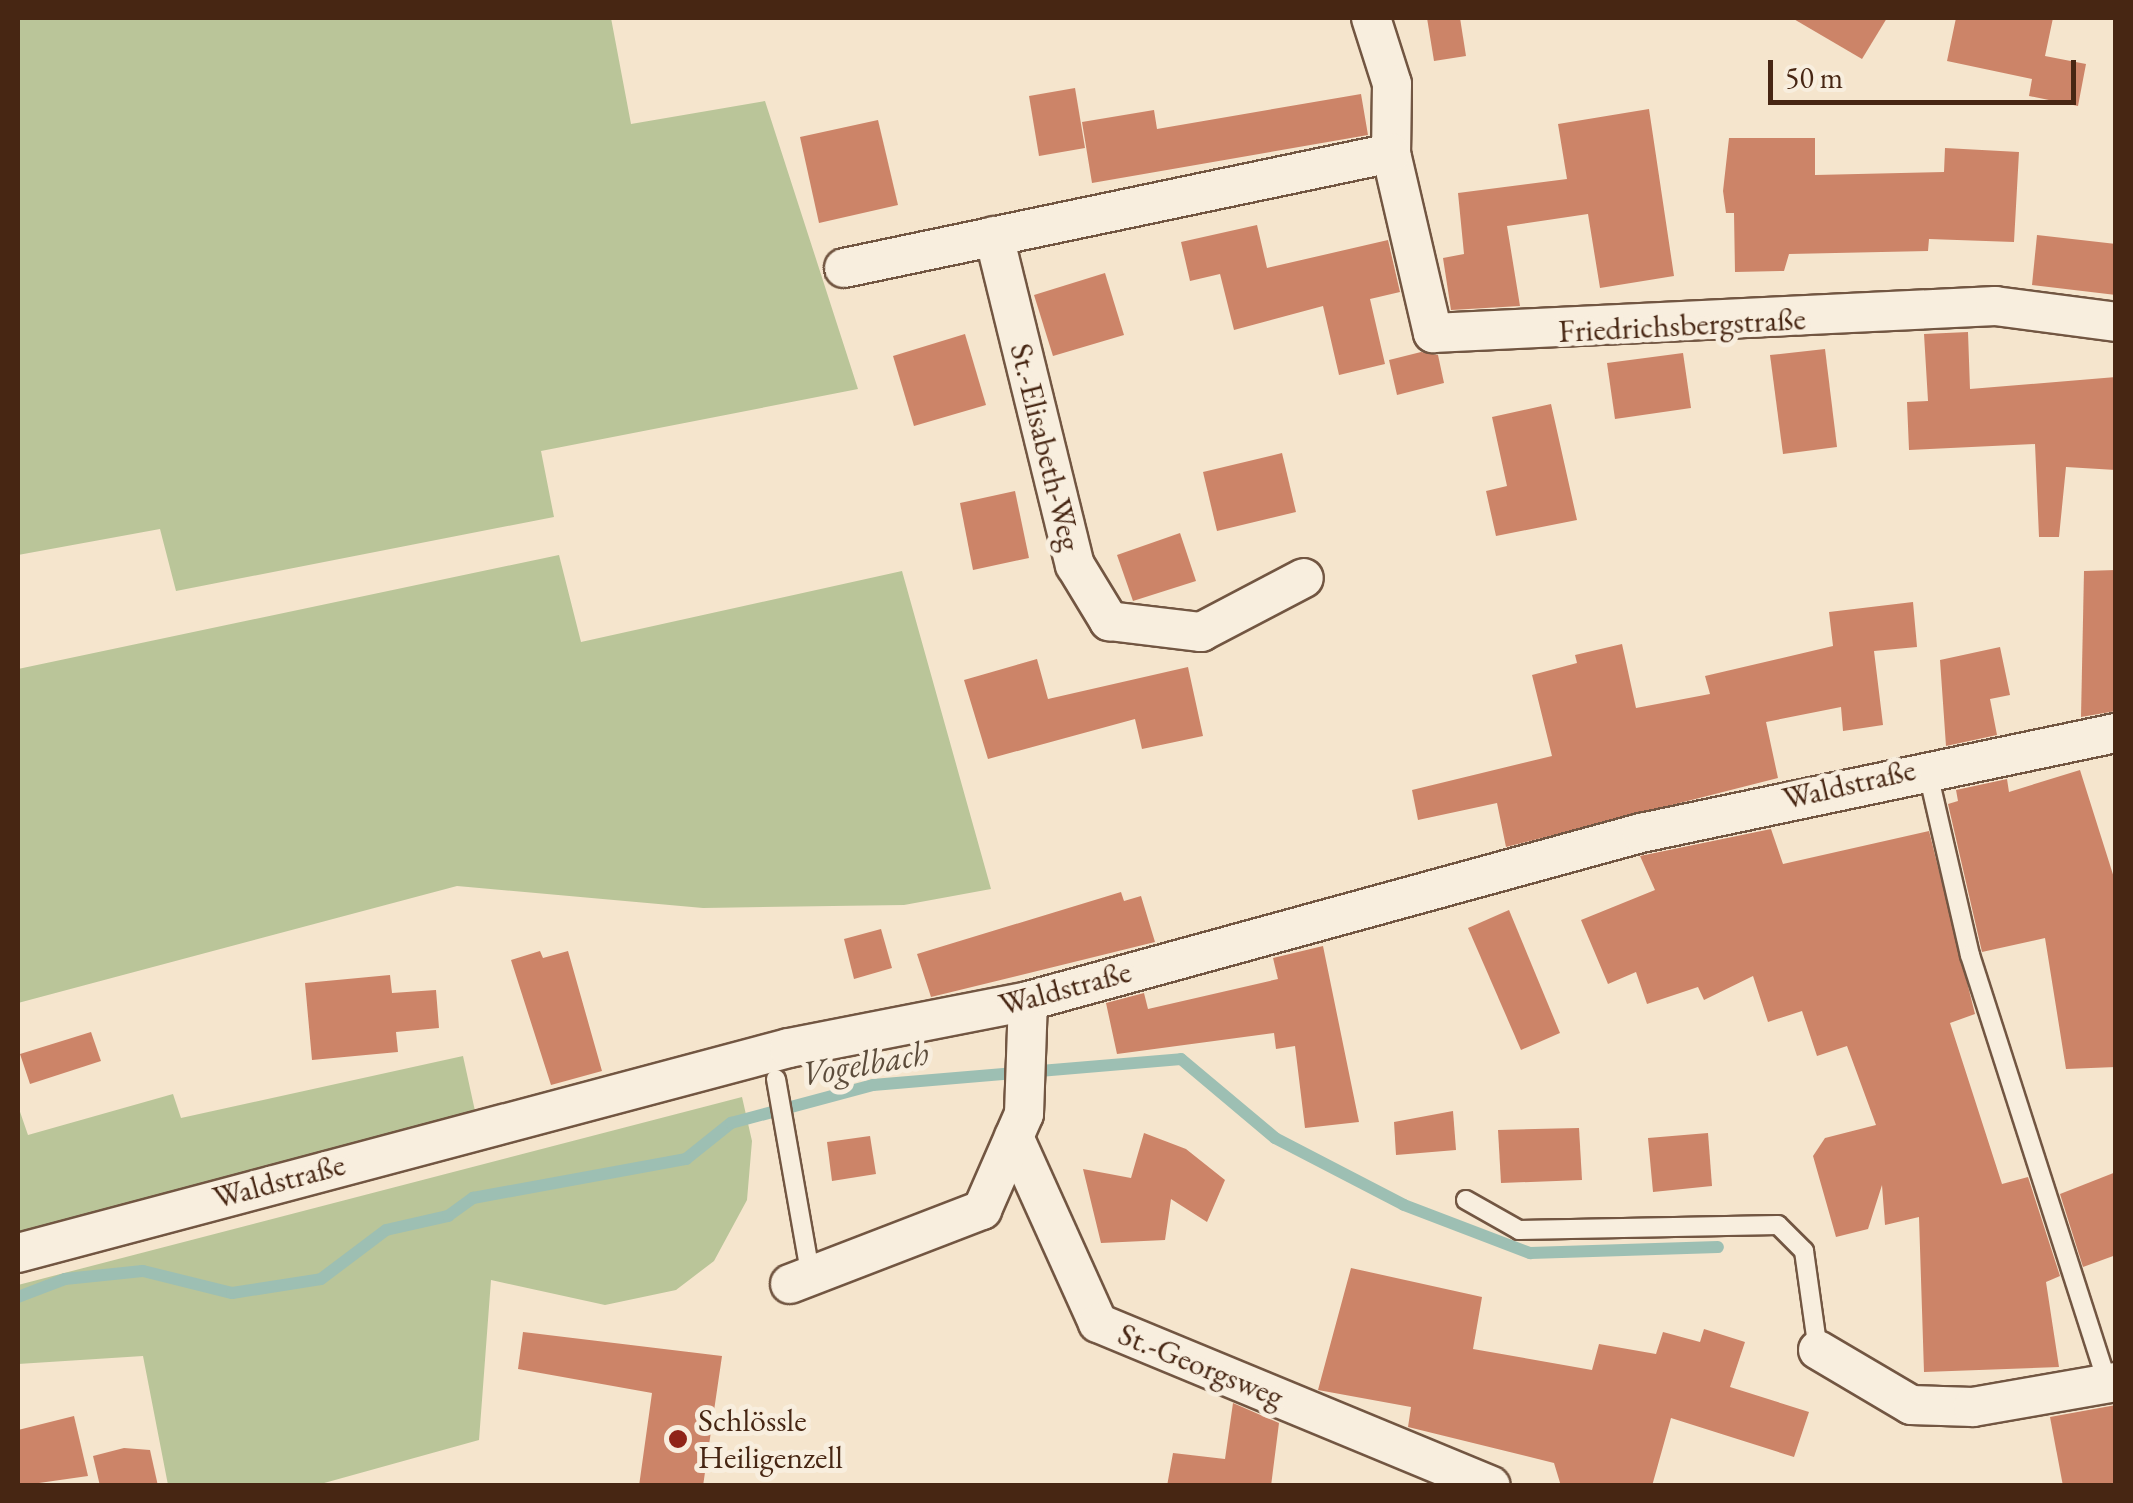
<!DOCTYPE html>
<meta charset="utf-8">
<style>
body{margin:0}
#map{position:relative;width:2133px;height:1503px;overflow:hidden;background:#f5e5cd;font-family:"EB Garamond",serif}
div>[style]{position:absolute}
.green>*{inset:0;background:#bac599}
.stream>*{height:12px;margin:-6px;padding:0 6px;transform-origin:6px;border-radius:6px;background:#9dbfb3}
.building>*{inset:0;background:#cc8468}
.roads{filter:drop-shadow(2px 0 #725642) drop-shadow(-2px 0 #725642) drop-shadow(0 2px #725642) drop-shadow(0 -2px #725642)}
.lane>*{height:18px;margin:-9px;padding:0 9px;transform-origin:9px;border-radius:9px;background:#f8eede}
.street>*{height:38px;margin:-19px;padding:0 19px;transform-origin:19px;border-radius:19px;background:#f8eede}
.dots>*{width:28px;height:28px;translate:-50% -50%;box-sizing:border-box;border:5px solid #f8eede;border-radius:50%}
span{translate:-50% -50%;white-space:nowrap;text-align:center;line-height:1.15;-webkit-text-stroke:10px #f8eede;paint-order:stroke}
.street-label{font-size:32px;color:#472613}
.poi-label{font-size:32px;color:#472613}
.left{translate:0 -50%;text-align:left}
.water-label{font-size:35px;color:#5c4c3b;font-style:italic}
.frame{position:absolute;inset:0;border:20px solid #472613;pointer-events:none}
.scale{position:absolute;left:1768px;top:60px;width:308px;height:45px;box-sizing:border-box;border:5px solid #472613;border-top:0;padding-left:12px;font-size:30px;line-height:35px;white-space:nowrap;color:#472613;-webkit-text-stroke:8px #f8eede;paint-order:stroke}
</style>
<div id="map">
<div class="green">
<div style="clip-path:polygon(18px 18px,611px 18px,631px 124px,765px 101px,858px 389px,541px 451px,554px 517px,176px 591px,160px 529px,18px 555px)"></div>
<div style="clip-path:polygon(559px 555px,581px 642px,902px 571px,991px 889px,904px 905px,703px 908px,457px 886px,18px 1003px,18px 669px)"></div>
<div style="clip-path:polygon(463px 1056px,475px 1111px,18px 1235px,18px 1106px,28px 1135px,173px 1094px,181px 1118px)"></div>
<div style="clip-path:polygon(742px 1097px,752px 1141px,747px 1200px,714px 1261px,676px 1290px,605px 1305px,491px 1280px,479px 1440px,317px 1485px,168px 1485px,143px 1356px,18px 1364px,18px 1285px)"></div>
</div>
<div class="stream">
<div style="left:18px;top:1297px;width:50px;rotate:-21deg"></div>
<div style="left:65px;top:1279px;width:78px;rotate:-5.9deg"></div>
<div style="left:143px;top:1271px;width:92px;rotate:13.9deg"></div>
<div style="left:232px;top:1293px;width:90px;rotate:-8.9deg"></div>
<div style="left:321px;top:1279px;width:81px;rotate:-37deg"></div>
<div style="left:386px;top:1230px;width:64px;rotate:-12.7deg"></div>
<div style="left:448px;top:1216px;width:31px;rotate:-36deg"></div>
<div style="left:473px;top:1198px;width:217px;rotate:-10.4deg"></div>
<div style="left:686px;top:1159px;width:58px;rotate:-38.7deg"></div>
<div style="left:731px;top:1123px;width:147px;rotate:-15deg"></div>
<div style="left:873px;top:1085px;width:309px;rotate:-4.8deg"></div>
<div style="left:1181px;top:1059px;width:123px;rotate:40deg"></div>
<div style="left:1275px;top:1138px;width:145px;rotate:27.4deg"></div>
<div style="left:1404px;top:1205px;width:135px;rotate:20.9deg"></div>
<div style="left:1530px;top:1253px;width:188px;rotate:-1.8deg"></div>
</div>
<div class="building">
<div style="clip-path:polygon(1427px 18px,1460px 18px,1466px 56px,1434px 61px)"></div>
<div style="clip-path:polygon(1792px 18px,1887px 18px,1862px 59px)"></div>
<div style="clip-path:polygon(1956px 18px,2053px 18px,2045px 56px,2086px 64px,2078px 106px,2029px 96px,2032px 79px,1947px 61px)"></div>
<div style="clip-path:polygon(1075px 88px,1085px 148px,1039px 156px,1029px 96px)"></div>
<div style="clip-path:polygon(1361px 94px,1368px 135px,1092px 183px,1082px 122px,1154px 110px,1157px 129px)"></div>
<div style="clip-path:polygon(1649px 109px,1674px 276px,1600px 288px,1588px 214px,1507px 226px,1520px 306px,1451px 310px,1443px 258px,1464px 254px,1458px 193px,1567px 179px,1558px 124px)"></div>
<div style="clip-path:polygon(878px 120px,898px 205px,819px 223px,800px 137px)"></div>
<div style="clip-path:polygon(1729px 138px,1815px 138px,1815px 175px,1944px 172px,1945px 148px,2019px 152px,2014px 242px,1929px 239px,1928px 251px,1789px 254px,1784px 271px,1735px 272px,1734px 213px,1726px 213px,1723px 191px)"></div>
<div style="clip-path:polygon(1257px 225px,1267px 268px,1388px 240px,1400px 292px,1370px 299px,1385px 364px,1339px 375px,1323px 306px,1234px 330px,1220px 274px,1190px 281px,1181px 242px)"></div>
<div style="clip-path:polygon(2037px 235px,2116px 244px,2116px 295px,2032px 285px)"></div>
<div style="clip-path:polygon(1105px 273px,1124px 335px,1053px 356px,1034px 295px)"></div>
<div style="clip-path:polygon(1968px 332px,1970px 389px,2116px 377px,2116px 470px,2066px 467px,2059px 537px,2039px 537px,2035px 444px,1909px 450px,1907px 402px,1928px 401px,1924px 334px)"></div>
<div style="clip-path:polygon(965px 334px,986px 405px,914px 426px,893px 356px)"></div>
<div style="clip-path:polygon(1825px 349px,1837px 447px,1783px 454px,1770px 355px)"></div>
<div style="clip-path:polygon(1421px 352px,1438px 355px,1444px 383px,1397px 395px,1389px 360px)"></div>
<div style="clip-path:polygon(1683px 353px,1691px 408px,1615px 419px,1607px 363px)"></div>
<div style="clip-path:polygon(1551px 404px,1577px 520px,1496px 536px,1486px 491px,1507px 486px,1492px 417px)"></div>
<div style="clip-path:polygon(1282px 453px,1296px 512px,1217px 531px,1203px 472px)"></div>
<div style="clip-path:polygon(1015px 491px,1029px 558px,973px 570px,960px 503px)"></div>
<div style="clip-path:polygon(1180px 533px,1196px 581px,1133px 601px,1117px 555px)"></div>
<div style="clip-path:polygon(2116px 570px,2116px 711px,2081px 717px,2084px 571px)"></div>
<div style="clip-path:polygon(1913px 602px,1917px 647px,1874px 651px,1883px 725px,1843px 731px,1841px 707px,1766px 722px,1778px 778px,1506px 847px,1497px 803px,1418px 820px,1412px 790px,1552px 756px,1532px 675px,1577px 663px,1575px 655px,1622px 644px,1636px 708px,1710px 694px,1705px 676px,1833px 646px,1829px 612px)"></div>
<div style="clip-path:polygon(2000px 647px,2010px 695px,1990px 699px,1997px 735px,1946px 746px,1940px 660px)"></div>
<div style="clip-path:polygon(1037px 659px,1048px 699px,1188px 667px,1203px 736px,1142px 749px,1135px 719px,988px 759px,964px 680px)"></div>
<div style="clip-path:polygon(2080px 770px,2116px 884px,2116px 1067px,2066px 1069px,2045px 938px,1982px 952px,1948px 804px,1958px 801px,1956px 790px,2007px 779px,2009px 792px)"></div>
<div style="clip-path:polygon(1771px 829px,1783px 864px,1929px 831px,1975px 1014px,1950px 1023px,2002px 1184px,2028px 1177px,2060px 1276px,2046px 1282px,2059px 1367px,1924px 1372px,1919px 1217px,1885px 1225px,1882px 1185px,1868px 1229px,1836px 1237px,1813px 1156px,1825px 1138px,1876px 1125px,1847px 1046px,1817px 1056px,1802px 1011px,1768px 1022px,1753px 976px,1704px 1000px,1698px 987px,1647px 1004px,1636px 972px,1608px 984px,1581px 920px,1655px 890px,1640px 856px)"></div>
<div style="clip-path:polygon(1121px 892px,1124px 901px,1141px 896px,1155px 942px,931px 997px,917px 954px)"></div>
<div style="clip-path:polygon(1509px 910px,1560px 1033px,1521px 1050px,1468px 928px)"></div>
<div style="clip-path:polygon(881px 929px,892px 968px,854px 979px,844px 939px)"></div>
<div style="clip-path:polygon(1323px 946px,1359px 1122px,1305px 1128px,1295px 1046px,1276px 1049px,1274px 1033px,1117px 1054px,1106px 1003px,1144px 993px,1148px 1009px,1278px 979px,1273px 958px)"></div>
<div style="clip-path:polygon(540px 951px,543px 958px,568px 951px,602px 1071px,551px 1085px,511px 960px)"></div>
<div style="clip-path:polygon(390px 975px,392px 993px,436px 990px,439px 1028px,396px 1032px,398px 1052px,312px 1060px,305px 983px)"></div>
<div style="clip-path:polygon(91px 1032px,101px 1061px,30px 1084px,20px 1054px)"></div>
<div style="clip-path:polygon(1453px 1111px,1456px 1150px,1396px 1155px,1394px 1122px)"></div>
<div style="clip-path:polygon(1579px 1128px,1582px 1180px,1501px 1183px,1498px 1130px)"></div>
<div style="clip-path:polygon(1144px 1133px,1186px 1149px,1225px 1180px,1207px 1222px,1171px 1199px,1165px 1240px,1101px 1243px,1083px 1169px,1131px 1178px)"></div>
<div style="clip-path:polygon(1708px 1133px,1712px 1186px,1653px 1192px,1648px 1138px)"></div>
<div style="clip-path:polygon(870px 1136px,876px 1174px,832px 1181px,827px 1142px)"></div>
<div style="clip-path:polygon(2116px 1172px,2116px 1255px,2083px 1267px,2060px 1194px)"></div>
<div style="clip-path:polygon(1351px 1268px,1482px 1297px,1473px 1349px,1592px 1370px,1599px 1344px,1656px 1354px,1663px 1332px,1700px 1342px,1704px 1329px,1745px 1342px,1730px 1387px,1809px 1412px,1794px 1457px,1671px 1418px,1652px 1486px,1561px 1486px,1554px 1463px,1408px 1427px,1411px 1407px,1318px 1390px)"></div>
<div style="clip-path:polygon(523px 1332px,722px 1356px,703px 1486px,639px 1486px,652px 1393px,518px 1369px)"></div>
<div style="clip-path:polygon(1233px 1403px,1279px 1423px,1271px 1486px,1167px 1486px,1173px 1453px,1225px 1459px)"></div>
<div style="clip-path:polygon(2116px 1405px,2116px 1486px,2063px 1486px,2050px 1417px)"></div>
<div style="clip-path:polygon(74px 1416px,88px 1476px,18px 1486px,18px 1430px)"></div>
<div style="clip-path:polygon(124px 1448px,150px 1450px,158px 1486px,100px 1486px,93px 1456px)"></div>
</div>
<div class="roads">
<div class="lane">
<div style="left:1927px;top:769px;width:191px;rotate:77deg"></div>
<div style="left:1970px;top:955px;width:448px;rotate:72.2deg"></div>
<div style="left:776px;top:1079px;width:201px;rotate:80deg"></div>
<div style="left:1466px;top:1200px;width:61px;rotate:29.5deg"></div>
<div style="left:1519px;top:1230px;width:259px;rotate:-1.1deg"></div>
<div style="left:1778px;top:1225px;width:37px;rotate:45deg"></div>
<div style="left:1804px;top:1251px;width:100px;rotate:82deg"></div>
</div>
<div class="street">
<div style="left:1371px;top:18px;width:69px;rotate:72.3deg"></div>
<div style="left:1392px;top:84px;width:69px;rotate:90.8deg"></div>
<div style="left:1391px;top:153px;width:185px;rotate:76.9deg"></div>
<div style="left:1433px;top:333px;width:563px;rotate:-2.75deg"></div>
<div style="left:1995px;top:306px;width:122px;rotate:7.5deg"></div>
<div style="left:994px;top:236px;width:339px;rotate:76.2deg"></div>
<div style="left:1075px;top:565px;width:66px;rotate:58.7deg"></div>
<div style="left:1109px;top:621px;width:93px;rotate:6.8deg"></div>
<div style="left:1201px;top:632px;width:116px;rotate:-27.7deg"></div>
<div style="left:844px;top:268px;width:559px;rotate:-11.87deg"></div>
<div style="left:1014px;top:1137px;width:204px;rotate:65.7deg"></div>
<div style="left:1098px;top:1323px;width:425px;rotate:22.5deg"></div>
<div style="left:18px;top:1253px;width:798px;rotate:-14.89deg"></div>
<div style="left:789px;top:1048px;width:244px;rotate:-11.1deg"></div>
<div style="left:1028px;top:1001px;width:636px;rotate:-15.33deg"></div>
<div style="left:1641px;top:833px;width:485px;rotate:-11.9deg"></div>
<div style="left:790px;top:1284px;width:206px;rotate:-21.1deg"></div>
<div style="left:982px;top:1210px;width:105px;rotate:-66.4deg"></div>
<div style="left:1024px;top:1114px;width:113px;rotate:-88deg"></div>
<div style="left:1818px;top:1350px;width:108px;rotate:30.6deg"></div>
<div style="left:1911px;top:1405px;width:62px;rotate:1.8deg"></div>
<div style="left:1973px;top:1407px;width:145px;rotate:-9.9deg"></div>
</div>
</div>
<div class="dots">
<div style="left:678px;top:1439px;background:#8f2418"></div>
</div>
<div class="street-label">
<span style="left:1682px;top:325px;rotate:-3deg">Friedrichsbergstraße</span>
<span style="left:1046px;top:447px;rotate:76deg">St.-Elisabeth-Weg</span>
<span style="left:1849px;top:784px;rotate:-13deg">Waldstraße</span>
<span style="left:1065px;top:988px;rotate:-15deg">Waldstraße</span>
<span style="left:279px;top:1181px;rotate:-15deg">Waldstraße</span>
<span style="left:1201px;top:1365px;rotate:22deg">St.-Georgsweg</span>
</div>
<div class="poi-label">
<span class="left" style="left:698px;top:1439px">Schlössle<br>Heiligenzell</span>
</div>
<div class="water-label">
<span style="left:865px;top:1063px;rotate:-10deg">Vogelbach</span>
</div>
<div class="frame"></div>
<div class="scale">50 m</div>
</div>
